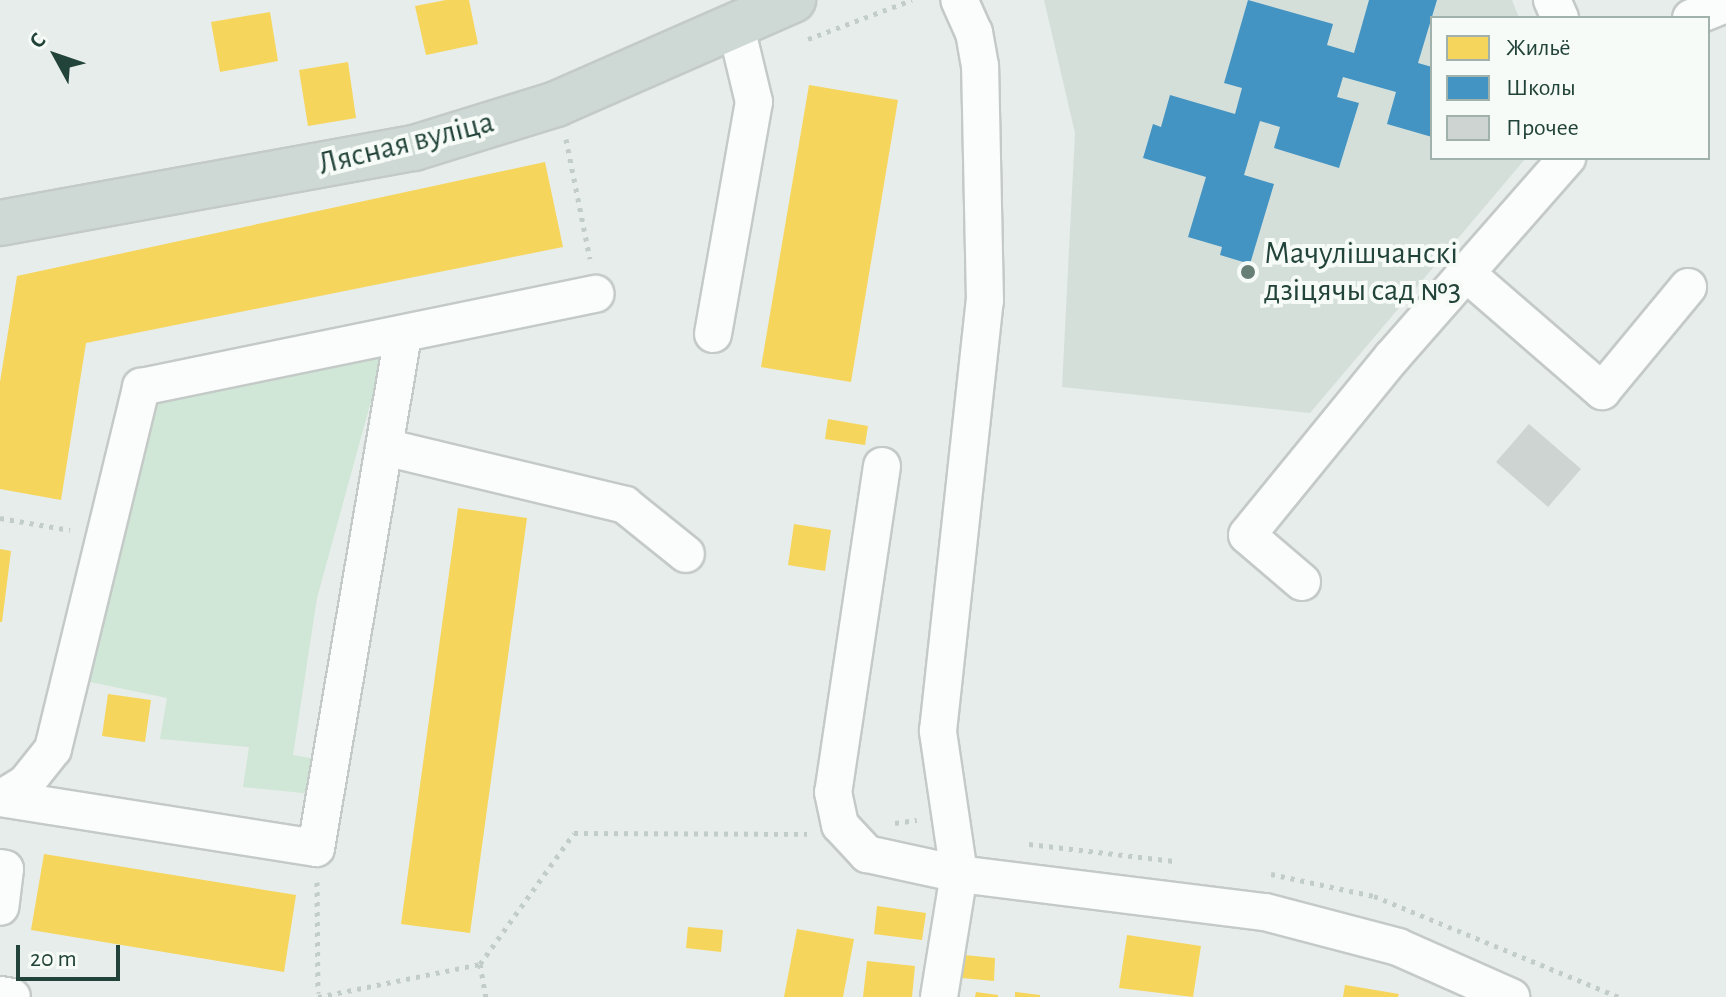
<!DOCTYPE html>
<meta charset="utf-8">
<style>
body{margin:0}
#map{position:relative;width:1726px;height:997px;overflow:hidden;background:#e7edea;font-family:"Alegreya Sans",sans-serif}
div>[style]{position:absolute}
.built>*{inset:0;background:#d5dfda}
.green>*{inset:0;background:#d0e6d6}
.homes>*{inset:0;background:#f6d55c}
.schools>*{inset:0;background:#4393c3}
.building>*{inset:0;background:#ced4d1}
.path>*{height:5px;margin-top:-2.5px;transform-origin:0;background:repeating-linear-gradient(90deg,#c2ccc9 0 4px,transparent 0 10px)}
.roads{filter:drop-shadow(2px 0 #c4cac7) drop-shadow(-2px 0 #c4cac7) drop-shadow(0 2px #c4cac7) drop-shadow(0 -2px #c4cac7)}
.minor>*{height:36px;margin:-18px;padding:0 18px;transform-origin:18px;border-radius:18px;background:#fbfcfc}
.major>*{height:44px;margin:-22px;padding:0 22px;transform-origin:22px;border-radius:22px;background:#ced8d5}
.dots>*{width:22px;height:22px;translate:-50% -50%;box-sizing:border-box;border:4px solid #f6fbf8;border-radius:50%}
span{translate:-50% -50%;white-space:nowrap;text-align:center;line-height:1.15;-webkit-text-stroke:8px #f6fbf8;paint-order:stroke}
.street-label{font-size:32px;color:#224339}
.poi-label{font-size:32px;color:#224339}
.left{translate:0 -50%;text-align:left}
.legend{position:absolute;left:1430px;top:16px;width:280px;height:144px;box-sizing:border-box;background:#f6fbf8;border:2px solid #a1b1ac;margin:0;padding:10px 14px;list-style:none;font-size:24px;color:#224339}
.legend li{display:flex;align-items:center;gap:16px;height:40px}
.legend b{width:40px;border:2px solid #a1b1ac}
.north{position:absolute;left:16px;top:16px;width:80px;height:80px;-webkit-text-stroke:6px #f6fbf8;paint-order:stroke;rotate:310deg;font-size:22px;font-weight:700;line-height:32px;text-align:center;color:#224339}
.north::after{content:'';display:block;margin:auto;width:28px;height:36px;background:#224339;clip-path:polygon(50% 0,100% 100%,50% 72%,0 100%)}
.scale{position:absolute;left:16px;top:945px;width:104px;height:36px;box-sizing:border-box;border:4px solid #224339;border-top:0;padding-left:10px;font-size:24px;line-height:28px;white-space:nowrap;color:#224339;-webkit-text-stroke:6px #f6fbf8;paint-order:stroke}
</style>
<div id="map">
<div class="built">
<div style="clip-path:polygon(1044px 0,1512px 0,1519px 18px,1432px 18px,1432px 158px,1526px 158px,1310px 413px,1062px 387px,1075px 133px)"></div>
</div>
<div class="green">
<div style="clip-path:polygon(388px 339px,317px 598px,293px 755px,321px 760px,312px 794px,243px 787px,249px 747px,160px 739px,167px 698px,90px 682px,141px 387px)"></div>
</div>
<div class="homes">
<div style="clip-path:polygon(446px 0,469px 0,478px 44px,426px 55px,415px 6px)"></div>
<div style="clip-path:polygon(270px 12px,278px 61px,220px 72px,211px 22px)"></div>
<div style="clip-path:polygon(348px 62px,356px 118px,308px 126px,299px 70px)"></div>
<div style="clip-path:polygon(809px 85px,898px 100px,851px 382px,761px 367px)"></div>
<div style="clip-path:polygon(545px 162px,563px 247px,86px 343px,61px 500px,0 489px,0 382px,17px 276px)"></div>
<div style="clip-path:polygon(828px 419px,868px 426px,865px 445px,825px 439px)"></div>
<div style="clip-path:polygon(458px 508px,527px 518px,470px 933px,401px 924px)"></div>
<div style="clip-path:polygon(794px 524px,831px 530px,825px 571px,788px 565px)"></div>
<div style="clip-path:polygon(0 549px,11px 551px,2px 622px,0 622px)"></div>
<div style="clip-path:polygon(108px 694px,151px 700px,145px 742px,102px 736px)"></div>
<div style="clip-path:polygon(44px 854px,296px 895px,284px 972px,31px 930px)"></div>
<div style="clip-path:polygon(877px 906px,926px 913px,922px 940px,874px 934px)"></div>
<div style="clip-path:polygon(688px 927px,723px 930px,721px 952px,686px 948px)"></div>
<div style="clip-path:polygon(797px 929px,854px 939px,843px 997px,784px 997px)"></div>
<div style="clip-path:polygon(1127px 935px,1201px 946px,1193px 997px,1119px 988px)"></div>
<div style="clip-path:polygon(964px 955px,995px 958px,994px 981px,962px 978px)"></div>
<div style="clip-path:polygon(867px 961px,915px 966px,912px 997px,863px 997px)"></div>
<div style="clip-path:polygon(1345px 985px,1399px 994px,1398px 997px,1343px 997px)"></div>
<div style="clip-path:polygon(976px 992px,998px 995px,998px 997px,975px 997px)"></div>
<div style="clip-path:polygon(1015px 992px,1040px 995px,1040px 997px,1015px 997px)"></div>
</div>
<div class="schools">
<div style="clip-path:polygon(1248px 0,1333px 24px,1327px 45px,1354px 53px,1369px 0,1437px 0,1418px 63px,1432px 67px,1432px 137px,1387px 124px,1396px 92px,1343px 77px,1337px 97px,1359px 103px,1339px 168px,1274px 148px,1280px 127px,1260px 121px,1244px 175px,1274px 184px,1250px 264px,1220px 255px,1222px 247px,1188px 237px,1206px 177px,1143px 158px,1153px 124px,1161px 127px,1170px 95px,1235px 114px,1242px 88px,1224px 83px)"></div>
</div>
<div class="building">
<div style="clip-path:polygon(1529px 424px,1581px 469px,1548px 507px,1496px 462px)"></div>
</div>
<div class="path">
<div style="left:808px;top:39px;width:111px;rotate:-20.6deg"></div>
<div style="left:566px;top:139px;width:122px;rotate:78.7deg"></div>
<div style="left:0;top:518px;width:71px;rotate:9.7deg"></div>
<div style="left:895px;top:823px;width:22px;rotate:-8deg"></div>
<div style="left:1029px;top:844px;width:146px;rotate:6.7deg"></div>
<div style="left:1271px;top:874px;width:105px;rotate:12.1deg"></div>
<div style="left:1374px;top:896px;width:265px;rotate:22.4deg"></div>
<div style="left:317px;top:882px;width:111px;rotate:89.5deg"></div>
<div style="left:480px;top:964px;width:34px;rotate:80deg"></div>
<div style="left:318px;top:997px;width:165px;rotate:-11.5deg"></div>
<div style="left:480px;top:964px;width:161px;rotate:-54.3deg"></div>
<div style="left:574px;top:833px;width:233px;rotate:0.2deg"></div>
</div>
<div class="roads">
<div class="minor">
<div style="left:1552px;top:0;width:20px;rotate:66deg"></div>
<div style="left:1691px;top:18px;width:38px;rotate:-22deg"></div>
<div style="left:1467px;top:274px;width:179px;rotate:40.9deg"></div>
<div style="left:1602px;top:391px;width:135px;rotate:-50.4deg"></div>
<div style="left:713px;top:334px;width:236px;rotate:-80deg"></div>
<div style="left:754px;top:102px;width:81px;rotate:-103.5deg"></div>
<div style="left:384px;top:447px;width:248px;rotate:13.5deg"></div>
<div style="left:625px;top:505px;width:78px;rotate:38.8deg"></div>
<div style="left:882px;top:466px;width:330px;rotate:98.5deg"></div>
<div style="left:833px;top:792px;width:34px;rotate:78deg"></div>
<div style="left:840px;top:825px;width:40px;rotate:47deg"></div>
<div style="left:867px;top:854px;width:94px;rotate:12.3deg"></div>
<div style="left:959px;top:874px;width:308px;rotate:7.1deg"></div>
<div style="left:1265px;top:912px;width:138px;rotate:14.7deg"></div>
<div style="left:1398px;top:947px;width:124px;rotate:23.9deg"></div>
<div style="left:1302px;top:582px;width:72px;rotate:-139.5deg"></div>
<div style="left:1247px;top:535px;width:231px;rotate:-50.8deg"></div>
<div style="left:1393px;top:356px;width:264px;rotate:-48.7deg"></div>
<div style="left:0;top:798px;width:320px;rotate:9deg"></div>
<div style="left:316px;top:848px;width:520px;rotate:-80.37deg"></div>
<div style="left:2px;top:798px;width:28px;rotate:-32deg"></div>
<div style="left:26px;top:783px;width:43px;rotate:-51.5deg"></div>
<div style="left:53px;top:749px;width:373px;rotate:-76.3deg"></div>
<div style="left:141px;top:387px;width:464px;rotate:-11.6deg"></div>
<div style="left:0;top:868px;width:5px;rotate:11deg"></div>
<div style="left:5px;top:869px;width:38px;rotate:97deg"></div>
<div style="left:0;top:995px;width:12px;rotate:9deg"></div>
<div style="left:939px;top:997px;width:125px;rotate:-80.8deg"></div>
<div style="left:959px;top:874px;width:145px;rotate:-98.4deg"></div>
<div style="left:938px;top:731px;width:433px;rotate:-83.8deg"></div>
<div style="left:985px;top:301px;width:235px;rotate:-91.2deg"></div>
<div style="left:980px;top:66px;width:34px;rotate:-100deg"></div>
<div style="left:974px;top:33px;width:36px;rotate:-114deg"></div>
</div>
<div class="major">
<div style="left:0;top:223px;width:421px;rotate:-10.3deg"></div>
<div style="left:414px;top:148px;width:149px;rotate:-17.2deg"></div>
<div style="left:556px;top:104px;width:259px;rotate:-23.7deg"></div>
</div>
</div>
<div class="dots">
<div style="left:1248px;top:272px;background:#677e77"></div>
</div>
<div class="street-label">
<span style="left:406px;top:143px;rotate:-14deg">Лясная вуліца</span>
</div>
<div class="poi-label">
<span class="left" style="left:1264px;top:272px">Мачулішчанскі<br>дзіцячы сад №3</span>
</div>
<ul class="legend">
<li><b style="height:22px;background:#f6d55c"></b>Жильё</li>
<li><b style="height:22px;background:#4393c3"></b>Школы</li>
<li><b style="height:22px;background:#ced4d1"></b>Прочее</li>
</ul>
<div class="north">С</div>
<div class="scale">20 m</div>
</div>
